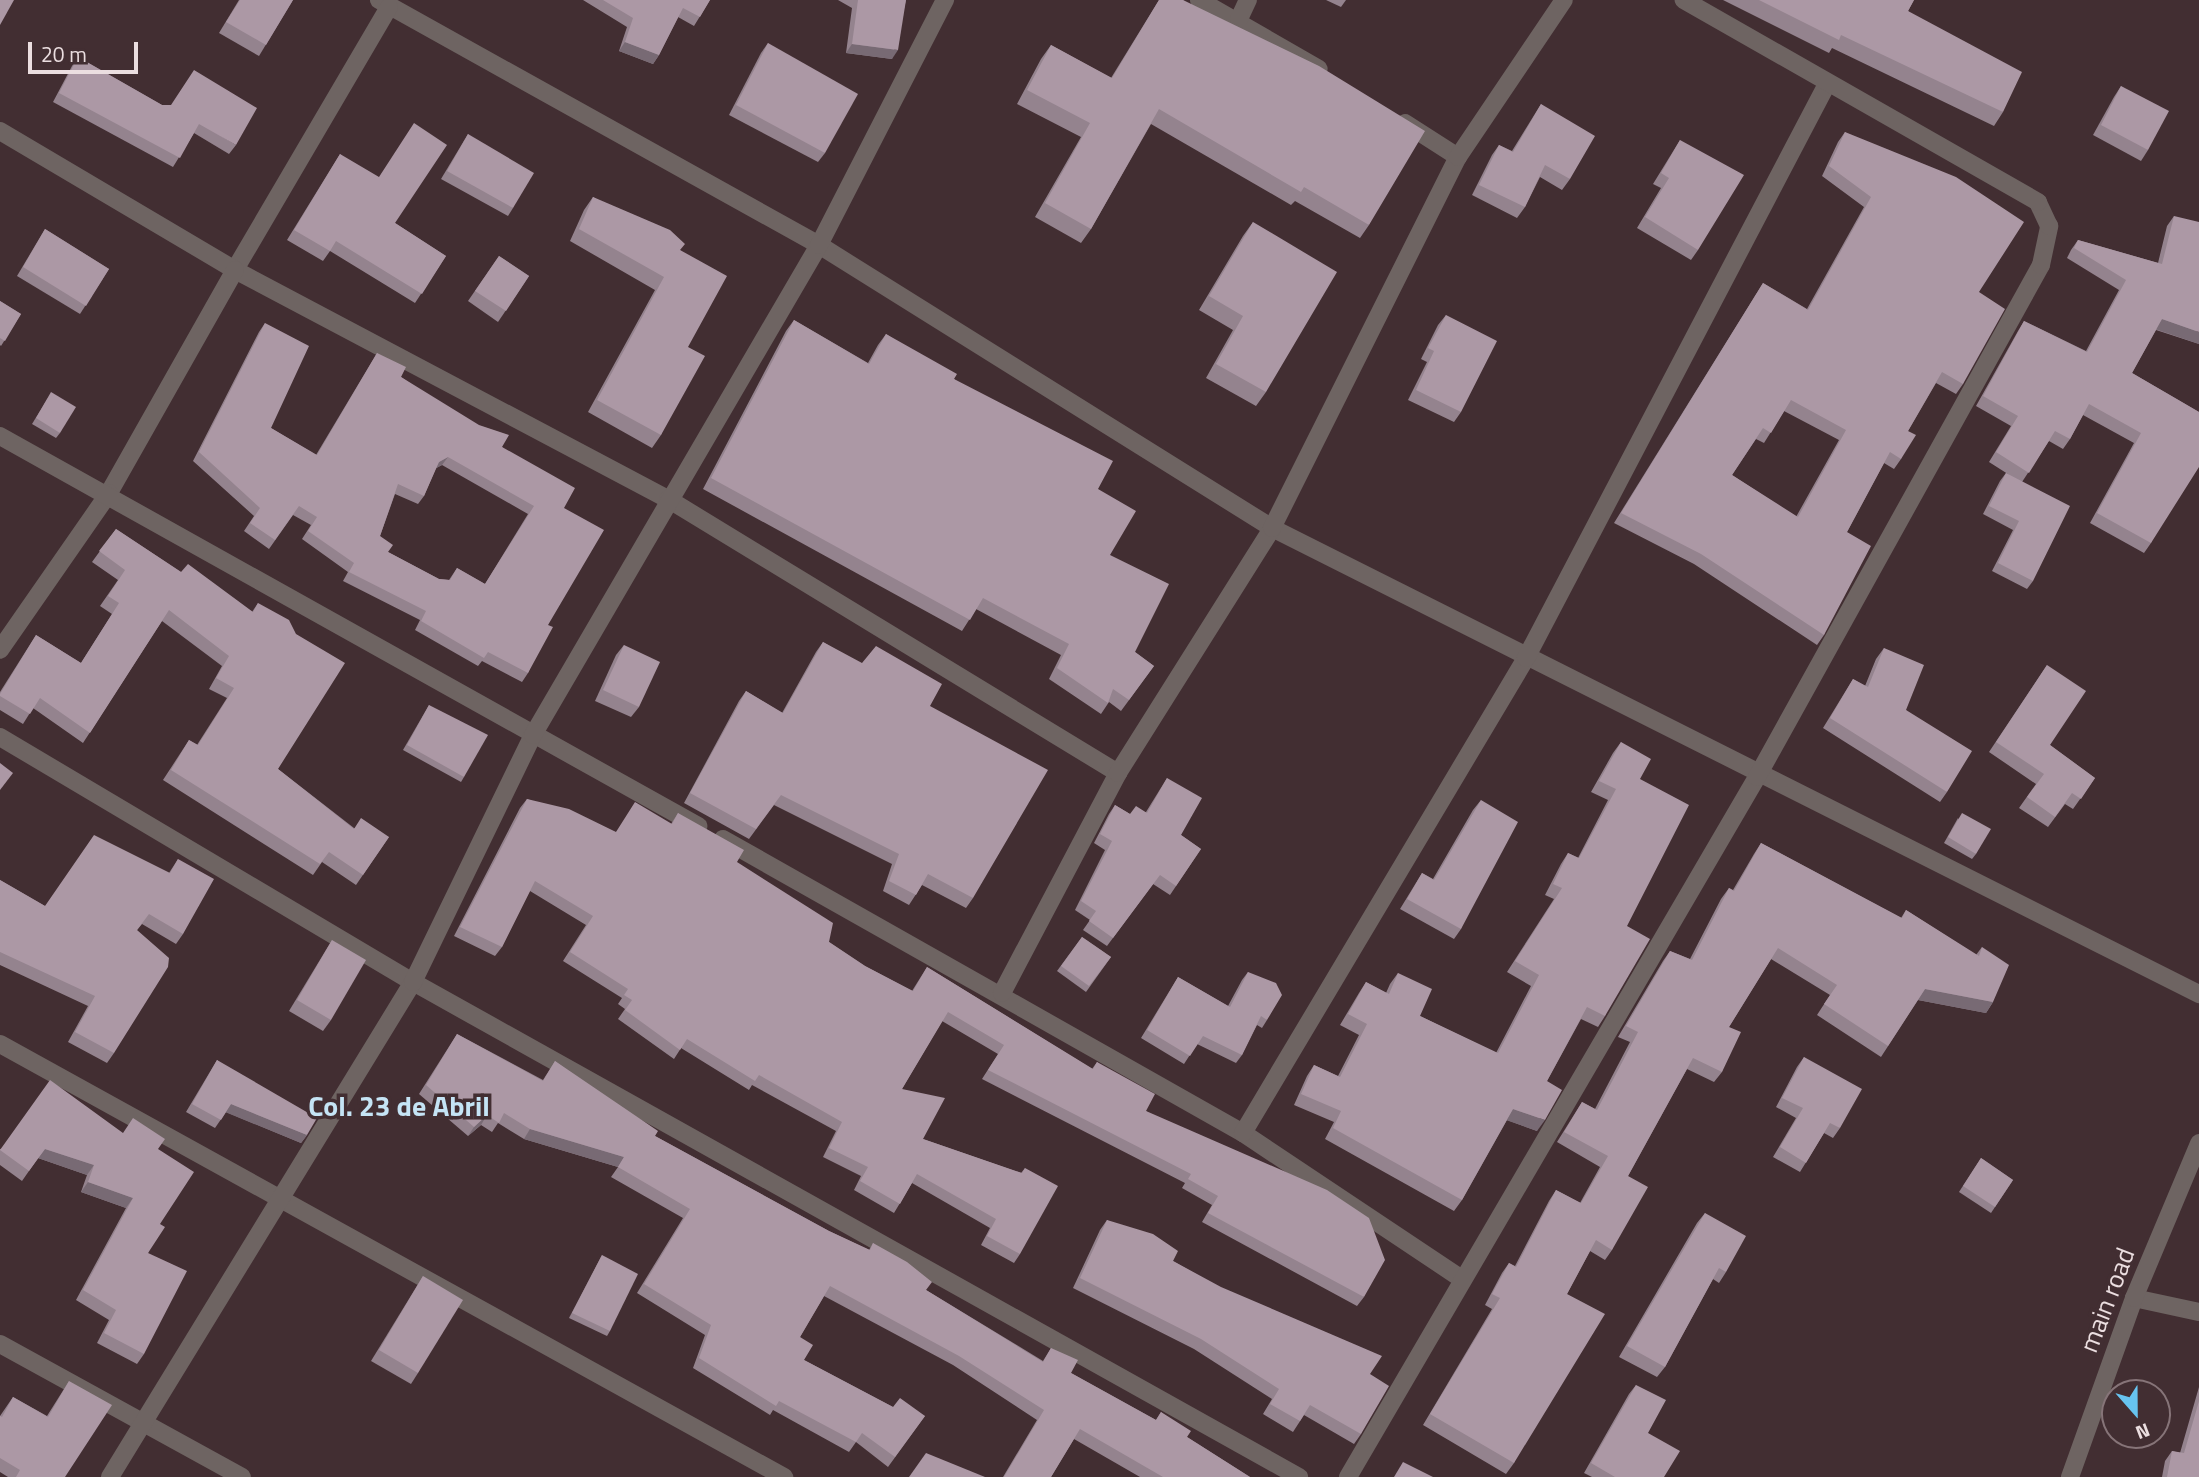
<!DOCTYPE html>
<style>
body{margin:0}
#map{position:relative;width:2199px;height:1477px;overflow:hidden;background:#422e32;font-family:"Titillium Web",sans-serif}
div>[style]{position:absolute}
.minor>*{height:18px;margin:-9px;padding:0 9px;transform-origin:9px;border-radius:9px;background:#6e6462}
.wall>*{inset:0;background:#94838e}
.shaded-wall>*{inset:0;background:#786a74}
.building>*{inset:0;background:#ac98a5}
span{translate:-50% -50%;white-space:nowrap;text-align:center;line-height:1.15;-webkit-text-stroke:7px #422e32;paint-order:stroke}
.street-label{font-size:26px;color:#ebdee0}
.neighbourhood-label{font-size:28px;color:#c5e4f5;font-weight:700}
.north{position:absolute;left:2101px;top:1379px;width:70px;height:70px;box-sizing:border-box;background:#422e32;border:2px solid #867478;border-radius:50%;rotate:159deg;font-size:19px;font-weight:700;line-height:28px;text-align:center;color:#ebdee0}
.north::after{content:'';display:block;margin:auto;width:24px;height:32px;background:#67c4f0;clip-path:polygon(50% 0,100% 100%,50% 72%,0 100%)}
.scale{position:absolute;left:28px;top:42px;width:110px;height:32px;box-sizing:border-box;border:4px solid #ebdee0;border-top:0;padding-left:9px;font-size:21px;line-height:24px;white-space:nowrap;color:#ebdee0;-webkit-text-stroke:5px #422e32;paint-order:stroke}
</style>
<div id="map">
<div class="minor">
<div style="left:379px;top:0;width:504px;rotate:29.11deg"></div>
<div style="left:819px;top:245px;width:534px;rotate:31.99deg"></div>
<div style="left:1272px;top:528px;width:1038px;rotate:26.69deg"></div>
<div style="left:1199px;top:0;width:138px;rotate:29.9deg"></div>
<div style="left:389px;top:7px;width:305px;rotate:120.4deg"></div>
<div style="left:235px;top:270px;width:490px;rotate:27.9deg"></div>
<div style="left:668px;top:499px;width:527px;rotate:31.34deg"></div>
<div style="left:1239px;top:19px;width:21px;rotate:-65deg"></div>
<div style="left:1405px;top:123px;width:63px;rotate:32.7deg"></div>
<div style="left:0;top:131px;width:273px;rotate:30.6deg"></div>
<div style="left:235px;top:270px;width:256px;rotate:119.5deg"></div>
<div style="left:109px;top:493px;width:191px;rotate:124.8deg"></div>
<div style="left:0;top:436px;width:800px;rotate:29.19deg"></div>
<div style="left:0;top:737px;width:480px;rotate:30.7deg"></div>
<div style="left:413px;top:982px;width:1015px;rotate:29.19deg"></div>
<div style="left:723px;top:839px;width:597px;rotate:29.48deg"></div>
<div style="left:1243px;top:1133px;width:263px;rotate:33.7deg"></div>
<div style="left:1002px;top:993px;width:249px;rotate:-62.2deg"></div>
<div style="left:1118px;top:773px;width:289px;rotate:-57.8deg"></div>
<div style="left:1272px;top:528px;width:415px;rotate:-63.4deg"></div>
<div style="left:1458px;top:157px;width:189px;rotate:-56deg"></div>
<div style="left:0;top:1044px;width:896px;rotate:28.91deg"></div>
<div style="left:1243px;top:1133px;width:553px;rotate:-59.21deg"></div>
<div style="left:1526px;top:658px;width:648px;rotate:-62.33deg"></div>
<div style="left:2134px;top:1298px;width:66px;rotate:12.2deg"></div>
<div style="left:0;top:1344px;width:276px;rotate:28.8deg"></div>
<div style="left:110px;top:1477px;width:580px;rotate:-58.53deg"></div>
<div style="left:413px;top:982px;width:275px;rotate:-64.1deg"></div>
<div style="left:533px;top:735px;width:567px;rotate:-59.73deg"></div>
<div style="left:819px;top:245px;width:276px;rotate:-62.8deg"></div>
<div style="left:1348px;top:1477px;width:811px;rotate:-59.7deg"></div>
<div style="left:1757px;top:777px;width:585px;rotate:-60.98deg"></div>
<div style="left:2041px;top:265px;width:40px;rotate:-78deg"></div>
<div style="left:2049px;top:226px;width:26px;rotate:-115deg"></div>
<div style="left:2038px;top:202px;width:408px;rotate:-150.3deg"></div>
<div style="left:2070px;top:1477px;width:190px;rotate:-70.3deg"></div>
<div style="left:2134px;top:1298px;width:168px;rotate:-67.2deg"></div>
</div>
<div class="wall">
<div style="clip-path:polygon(239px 0,293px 0,259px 56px,219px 33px)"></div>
<div style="clip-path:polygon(583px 0,710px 0,694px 26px,678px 17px,659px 55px,653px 64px,619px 51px,627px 27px)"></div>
<div style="clip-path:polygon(838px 0,906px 0,892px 59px,846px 53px,852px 8px)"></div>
<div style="clip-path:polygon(1159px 0,1183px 0,1369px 225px,1360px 238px,1295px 201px,1291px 205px,1151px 124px,1091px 229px,1081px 243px,1035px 217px,1081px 137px,1017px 104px,1041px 59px,1051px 45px,1111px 78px)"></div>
<div style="clip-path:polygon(1326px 0,1346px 0,1341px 7px)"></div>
<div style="clip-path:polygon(1723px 0,1914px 0,1908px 11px,2003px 112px,1994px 126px,1832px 48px,1829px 53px)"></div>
<div style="clip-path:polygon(768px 43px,825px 153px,818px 162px,729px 115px,761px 53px)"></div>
<div style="clip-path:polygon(78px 57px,162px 105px,171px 105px,236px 145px,229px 154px,194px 133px,173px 167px,53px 102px,72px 66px)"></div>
<div style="clip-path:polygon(2121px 86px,2148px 150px,2141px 161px,2093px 135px,2114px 97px)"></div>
<div style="clip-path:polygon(1541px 104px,1570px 179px,1562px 190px,1540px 177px,1525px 207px,1517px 218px,1472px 195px,1492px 155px,1499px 145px,1512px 151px)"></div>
<div style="clip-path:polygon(evenodd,1845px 132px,1979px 292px,1963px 384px,1956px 394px,1936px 383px,1908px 431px,1901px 459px,1894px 469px,1884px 463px,1847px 532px,1824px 635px,1817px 645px,1694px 564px,1614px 523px,1763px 283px,1807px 309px,1864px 207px,1822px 176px,1838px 142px,1845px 132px,1784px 411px,1839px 440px,1796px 517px,1732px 475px,1756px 439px,1764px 443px,1784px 411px)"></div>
<div style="clip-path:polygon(468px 134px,513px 208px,508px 216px,441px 179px)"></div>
<div style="clip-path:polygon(1680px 140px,1698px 250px,1691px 260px,1637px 228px,1661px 188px,1653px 184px)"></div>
<div style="clip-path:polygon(340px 154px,395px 223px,446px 256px,415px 303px,330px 251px,323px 261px,287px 240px)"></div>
<div style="clip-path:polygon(593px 197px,681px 251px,688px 347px,661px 435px,652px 448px,588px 412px,655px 290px,570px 241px,584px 210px)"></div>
<div style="clip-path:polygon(2174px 216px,2199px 344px,2156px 330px,2132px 373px,2199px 412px,2151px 543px,2144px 553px,2090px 523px,2134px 443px,2083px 415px,2070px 439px,2063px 449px,2049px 441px,2022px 482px,2033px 581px,2027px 589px,1992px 571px,2013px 530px,1983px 514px,2000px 481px,2006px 473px,2011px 476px,1989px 462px,2011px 426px,1976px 406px,2018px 331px,2024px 321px,2086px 351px,2119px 290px,2067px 258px,2071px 250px,2078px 240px,2158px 263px,2167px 226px)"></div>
<div style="clip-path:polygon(1253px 222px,1266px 392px,1256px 406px,1206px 378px,1233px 330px,1199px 310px,1243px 236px)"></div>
<div style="clip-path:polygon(45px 229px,109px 269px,80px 314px,17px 276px)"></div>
<div style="clip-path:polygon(499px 256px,529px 276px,498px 322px,468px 301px)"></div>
<div style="clip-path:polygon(0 301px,21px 314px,1px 346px,0 345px)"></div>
<div style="clip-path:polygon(1446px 315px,1461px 412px,1454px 422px,1408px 400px,1427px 362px,1421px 359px,1438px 325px)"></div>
<div style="clip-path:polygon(794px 320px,868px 363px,878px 345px,886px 334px,954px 379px,1098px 489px,1110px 555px,1135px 652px,1154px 666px,1121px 711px,1109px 702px,1101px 714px,1049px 679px,1061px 655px,976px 609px,962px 631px,703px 489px,786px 331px)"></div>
<div style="clip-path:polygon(evenodd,265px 323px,271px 428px,316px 455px,377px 353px,401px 377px,502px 447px,564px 508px,548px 625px,528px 673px,522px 682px,482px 661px,478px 666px,415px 630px,420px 620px,343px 581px,348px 572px,302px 539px,311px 525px,293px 515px,269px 549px,244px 531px,254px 516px,193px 461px,259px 332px,265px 323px,442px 465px,528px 514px,485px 584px,457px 568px,449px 580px,439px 579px,388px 552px,380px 536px,395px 494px,418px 504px,424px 496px,436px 468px,442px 465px)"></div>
<div style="clip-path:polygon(48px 398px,60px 433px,56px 438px,32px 424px)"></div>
<div style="clip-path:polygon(116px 529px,181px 572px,252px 612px,258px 603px,278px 769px,354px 828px,389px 837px,356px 885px,322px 862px,313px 875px,163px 780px,189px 740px,197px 745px,227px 698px,209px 689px,222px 666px,162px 621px,83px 743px,33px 708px,23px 724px,0 710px,0 692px,36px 635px,81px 663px,112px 614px,100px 606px,118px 580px,92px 562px)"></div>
<div style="clip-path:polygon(823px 642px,930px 706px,973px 898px,966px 908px,922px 885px,909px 905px,883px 891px,892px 864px,774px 805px,749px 839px,684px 803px,739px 701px,746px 691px,782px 713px,816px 652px)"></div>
<div style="clip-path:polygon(624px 645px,639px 707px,631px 717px,595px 701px,616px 655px)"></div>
<div style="clip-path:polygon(1884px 648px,1906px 710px,1947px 792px,1940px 802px,1823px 728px,1853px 679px,1865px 686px,1876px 659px)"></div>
<div style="clip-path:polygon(2047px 665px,2050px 745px,2095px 778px,2073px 809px,2065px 804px,2048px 827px,2019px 808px,2036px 784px,1989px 752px)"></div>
<div style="clip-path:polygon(429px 705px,464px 777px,461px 782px,403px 750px)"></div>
<div style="clip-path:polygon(1621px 742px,1640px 779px,1627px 926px,1605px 1016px,1598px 1027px,1581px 1019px,1547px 1081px,1537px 1131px,1507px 1120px,1462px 1200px,1454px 1211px,1325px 1139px,1334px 1122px,1294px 1105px,1307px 1076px,1314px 1065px,1338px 1076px,1359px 1035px,1340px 1025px,1359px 993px,1366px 982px,1386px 993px,1390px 984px,1398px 973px,1420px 1016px,1496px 1053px,1531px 986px,1507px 972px,1554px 899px,1545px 895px,1561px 864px,1568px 853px,1578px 858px,1608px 800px,1591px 792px,1613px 753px)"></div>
<div style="clip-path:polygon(1167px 778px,1181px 835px,1201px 849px,1170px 895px,1153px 884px,1107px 946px,1083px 930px,1090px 920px,1075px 910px,1105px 850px,1094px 843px,1109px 814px,1115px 805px,1130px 814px,1146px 812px)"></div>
<div style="clip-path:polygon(527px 799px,615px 832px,671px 824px,678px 813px,829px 942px,865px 966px,912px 991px,927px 967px,1092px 1069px,1097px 1062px,1146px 1111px,1364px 1297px,1357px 1306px,1202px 1222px,1212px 1205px,1182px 1188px,1185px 1183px,982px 1079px,998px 1054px,942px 1021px,902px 1089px,923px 1139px,1021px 1173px,1025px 1168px,1020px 1254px,1014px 1263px,981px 1245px,990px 1228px,912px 1183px,894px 1213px,854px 1190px,861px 1176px,823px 1157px,836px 1131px,752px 1085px,749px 1090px,681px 1048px,674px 1059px,618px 1019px,625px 1009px,618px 1004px,622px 998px,563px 961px,586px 925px,530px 891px,502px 947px,495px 956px,454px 936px,520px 808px)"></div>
<div style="clip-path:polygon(1481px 800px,1461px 929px,1454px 939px,1400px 909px,1422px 873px,1433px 879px,1473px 810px)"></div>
<div style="clip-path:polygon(1958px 818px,1976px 854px,1972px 859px,1944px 843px)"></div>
<div style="clip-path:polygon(1761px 843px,1901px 918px,1906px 910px,1976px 955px,1982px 947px,1993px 1002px,1986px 1013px,1918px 1000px,1881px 1057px,1817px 1015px,1830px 995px,1771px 959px,1729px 1027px,1722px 1072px,1714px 1082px,1687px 1069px,1628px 1176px,1612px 1250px,1605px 1260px,1590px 1251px,1567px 1294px,1514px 1463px,1506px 1474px,1423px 1425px,1492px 1309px,1485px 1305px,1502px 1273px,1509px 1263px,1515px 1266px,1549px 1201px,1556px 1190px,1580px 1203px,1600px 1167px,1557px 1142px,1582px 1102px,1595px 1109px,1630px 1042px,1618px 1037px,1663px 961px,1670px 951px,1690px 959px,1721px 899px,1729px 888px,1733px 890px,1754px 854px)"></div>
<div style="clip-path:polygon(178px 859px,183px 934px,176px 944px,142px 924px,137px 930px,114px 1053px,107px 1063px,68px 1042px,88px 1006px,0 965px,0 880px,45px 906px,169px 873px)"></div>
<div style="clip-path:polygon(1082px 937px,1111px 957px,1086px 992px,1057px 971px)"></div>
<div style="clip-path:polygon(332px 940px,331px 1020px,323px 1031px,289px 1011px)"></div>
<div style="clip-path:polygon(1248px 972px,1267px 1020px,1262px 1028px,1257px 1025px,1242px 1055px,1236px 1063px,1197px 1044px,1184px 1064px,1141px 1038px,1178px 977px,1228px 1006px,1242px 980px)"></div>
<div style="clip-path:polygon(457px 1034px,543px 1080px,555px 1061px,655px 1136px,829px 1231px,869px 1250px,873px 1243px,926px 1290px,1043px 1361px,1051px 1348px,1071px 1373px,1156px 1420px,1161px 1412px,1187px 1437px,1250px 1477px,1140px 1477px,1074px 1439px,1051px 1477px,1003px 1477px,1037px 1420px,953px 1365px,824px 1296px,800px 1337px,804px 1360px,893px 1407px,925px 1416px,888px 1467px,856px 1442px,849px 1452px,773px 1410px,770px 1415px,693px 1368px,705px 1335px,637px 1293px,683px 1218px,611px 1177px,618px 1167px,524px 1139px,498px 1123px,492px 1132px,481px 1125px,468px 1136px,419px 1094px)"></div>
<div style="clip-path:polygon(1804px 1057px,1840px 1128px,1833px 1138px,1824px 1133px,1800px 1172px,1773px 1157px,1796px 1118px,1776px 1107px,1797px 1067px)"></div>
<div style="clip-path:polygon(217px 1060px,307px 1135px,301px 1143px,226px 1112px,215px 1128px,186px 1112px)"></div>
<div style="clip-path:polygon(123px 1133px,158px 1149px,160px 1224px,148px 1253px,144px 1354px,137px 1364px,97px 1343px,109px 1320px,76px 1300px,126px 1208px,81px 1192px,87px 1175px,38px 1158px,22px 1181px,0 1165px,0 1149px)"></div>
<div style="clip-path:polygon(1981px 1158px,2013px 1180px,1991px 1213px,1959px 1192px)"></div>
<div style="clip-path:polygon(1705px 1213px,1726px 1272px,1719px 1283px,1713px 1279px,1665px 1367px,1657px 1377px,1619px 1357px,1697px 1223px)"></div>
<div style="clip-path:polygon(1107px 1220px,1173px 1261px,1370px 1374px,1361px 1434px,1354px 1444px,1304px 1415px,1293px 1432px,1263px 1414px,1272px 1399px,1194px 1349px,1073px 1288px,1100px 1230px)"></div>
<div style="clip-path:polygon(602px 1255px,610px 1331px,607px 1336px,569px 1318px)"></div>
<div style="clip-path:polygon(423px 1276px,418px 1373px,411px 1384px,371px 1361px)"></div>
<div style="clip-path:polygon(69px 1381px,65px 1477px,8px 1477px,0 1472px,0 1416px,13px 1397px,47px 1416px)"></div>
<div style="clip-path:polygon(1636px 1385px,1648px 1433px,1664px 1477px,1592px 1477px,1584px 1473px,1629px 1394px)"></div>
<div style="clip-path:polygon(2199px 1387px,2199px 1477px,2162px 1477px,2165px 1461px,2172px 1451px,2180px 1453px)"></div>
</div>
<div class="shaded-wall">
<div style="clip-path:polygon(625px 42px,659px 55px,653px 64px,619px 51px)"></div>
<div style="clip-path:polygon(852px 44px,898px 50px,892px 59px,846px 53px)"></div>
<div style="clip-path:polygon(2162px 319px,2199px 332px,2199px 344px,2155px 329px)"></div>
<div style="clip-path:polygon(448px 457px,442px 465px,433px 470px,439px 462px)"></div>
<div style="clip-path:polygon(1925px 989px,1993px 1002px,1986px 1013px,1918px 1000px)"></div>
<div style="clip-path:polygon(231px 1104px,307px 1135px,301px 1143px,225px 1112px)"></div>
<div style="clip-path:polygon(1513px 1109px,1545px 1120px,1537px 1131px,1506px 1120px)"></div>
<div style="clip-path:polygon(487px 1115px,481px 1125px,468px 1136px,474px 1127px)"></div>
<div style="clip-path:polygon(530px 1129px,624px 1157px,618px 1167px,524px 1139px)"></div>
<div style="clip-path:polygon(45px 1149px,94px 1165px,87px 1175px,38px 1158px)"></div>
<div style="clip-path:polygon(88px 1182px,133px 1198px,126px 1208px,81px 1192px)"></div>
</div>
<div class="building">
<div style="clip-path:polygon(0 0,14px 0,0 25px)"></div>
<div style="clip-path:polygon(240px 0,293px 0,266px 45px,226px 22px)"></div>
<div style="clip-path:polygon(603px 0,710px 0,700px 17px,683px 8px,659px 55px,625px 42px,633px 18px)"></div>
<div style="clip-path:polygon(858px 0,906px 0,898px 50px,852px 44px)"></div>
<div style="clip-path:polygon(1159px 0,1183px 0,1319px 66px,1425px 131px,1369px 225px,1304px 187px,1301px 192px,1159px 109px,1091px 229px,1045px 203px,1090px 123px,1027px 90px,1051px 45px,1112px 78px)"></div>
<div style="clip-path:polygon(1759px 0,1914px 0,1908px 11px,2022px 72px,2003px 112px,1841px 35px,1839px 40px)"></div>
<div style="clip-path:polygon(768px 43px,858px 94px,825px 153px,736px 105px)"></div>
<div style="clip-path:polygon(78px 57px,162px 105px,171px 105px,194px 70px,257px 108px,236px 145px,199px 124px,180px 158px,59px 93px)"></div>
<div style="clip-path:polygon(2121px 86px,2169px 111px,2148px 150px,2101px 125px)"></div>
<div style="clip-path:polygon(1541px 104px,1595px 136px,1570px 179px,1545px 165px,1525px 207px,1479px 185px,1499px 145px,1513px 152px)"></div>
<div style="clip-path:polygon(414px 123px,447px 145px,395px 223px,446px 256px,422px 294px,336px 241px,330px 251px,294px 230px,340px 154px,379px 177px)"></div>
<div style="clip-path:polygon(evenodd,1845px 132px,1956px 177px,2024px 222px,1979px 292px,2005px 309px,1963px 384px,1942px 372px,1908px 431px,1916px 435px,1901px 459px,1890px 452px,1847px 532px,1871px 546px,1824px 635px,1701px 554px,1621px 513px,1763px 283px,1808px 310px,1871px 197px,1829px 166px,1845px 132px,1791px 400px,1846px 430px,1798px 517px,1732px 475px,1763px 428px,1771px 433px,1791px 400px)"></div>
<div style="clip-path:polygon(468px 134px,534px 173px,513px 208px,447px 171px)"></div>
<div style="clip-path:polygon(1680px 140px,1744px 175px,1698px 250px,1645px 217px,1669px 178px,1661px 173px)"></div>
<div style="clip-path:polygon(593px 197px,670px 230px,685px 244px,680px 250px,727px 276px,688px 347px,705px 356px,661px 435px,597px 400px,664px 277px,579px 229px)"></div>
<div style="clip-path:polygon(2174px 216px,2199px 222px,2199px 332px,2162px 319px,2132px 373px,2199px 412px,2199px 467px,2151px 543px,2097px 513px,2141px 433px,2089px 404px,2070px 439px,2055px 431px,2029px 473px,1996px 452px,2018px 416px,1983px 396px,2024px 321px,2087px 352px,2126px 280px,2074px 248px,2078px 240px,2162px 264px)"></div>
<div style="clip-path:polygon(1253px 222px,1337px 272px,1266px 392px,1216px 364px,1243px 316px,1209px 296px)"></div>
<div style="clip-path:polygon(45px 229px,109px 269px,86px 306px,23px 267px)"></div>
<div style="clip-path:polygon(499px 256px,529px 276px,506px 311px,475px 291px)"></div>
<div style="clip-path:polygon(0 301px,21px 314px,5px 341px,0 338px)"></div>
<div style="clip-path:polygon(1446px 315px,1497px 341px,1461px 412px,1416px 390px,1434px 351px,1428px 348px)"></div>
<div style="clip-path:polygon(794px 320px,869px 364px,886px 334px,957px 374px,954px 379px,1113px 461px,1098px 489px,1136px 511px,1110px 555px,1169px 584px,1135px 652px,1154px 666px,1129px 700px,1113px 689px,1108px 703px,1057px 668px,1069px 644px,983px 598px,970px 620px,711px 478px)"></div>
<div style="clip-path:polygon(evenodd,265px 323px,309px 346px,271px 428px,317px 455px,377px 353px,406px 367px,401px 377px,479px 425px,509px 435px,502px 447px,575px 488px,564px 508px,604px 530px,548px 625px,553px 627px,528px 673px,488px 652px,484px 658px,421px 621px,426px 611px,349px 572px,354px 563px,308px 531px,317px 517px,299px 506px,275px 540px,250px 523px,260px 508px,199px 452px,265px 323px,448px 457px,534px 506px,485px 584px,457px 568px,450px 580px,439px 579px,388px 552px,393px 545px,380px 536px,398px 484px,424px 496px,439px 462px,448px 457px)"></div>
<div style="clip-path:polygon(51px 392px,76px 407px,60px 433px,36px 418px)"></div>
<div style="clip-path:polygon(2006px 473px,2070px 506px,2033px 581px,1998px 563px,2019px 521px,1989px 506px)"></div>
<div style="clip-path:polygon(116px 529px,181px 572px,188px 564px,253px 612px,258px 603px,289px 620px,296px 634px,345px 663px,278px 769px,354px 829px,361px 818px,389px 837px,363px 875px,329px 852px,320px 864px,171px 770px,189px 740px,198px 745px,234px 688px,216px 678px,229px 656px,169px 610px,90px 733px,40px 698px,30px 714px,0 696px,0 694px,36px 635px,81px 663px,119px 603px,108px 596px,125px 570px,99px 551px)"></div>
<div style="clip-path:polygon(823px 642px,862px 663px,876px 646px,942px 684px,930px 706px,1048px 770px,973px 898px,928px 874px,916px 895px,889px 881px,899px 854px,781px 795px,756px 829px,690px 793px,746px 691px,783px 713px)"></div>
<div style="clip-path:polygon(624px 645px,660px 662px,639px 707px,603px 690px)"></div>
<div style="clip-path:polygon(1884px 648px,1924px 665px,1906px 710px,1972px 751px,1947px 792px,1830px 718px,1853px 679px,1868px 687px)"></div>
<div style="clip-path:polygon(2047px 665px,2086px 691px,2050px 745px,2095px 778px,2081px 799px,2072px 793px,2055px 817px,2027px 797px,2044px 774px,1996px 742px)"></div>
<div style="clip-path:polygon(429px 705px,488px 735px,464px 777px,407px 745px)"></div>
<div style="clip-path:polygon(1621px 742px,1651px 759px,1640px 779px,1689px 805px,1627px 926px,1650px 939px,1605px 1016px,1587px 1007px,1547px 1081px,1562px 1090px,1545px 1120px,1513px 1109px,1462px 1200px,1333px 1128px,1341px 1111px,1301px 1094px,1314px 1065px,1340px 1077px,1367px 1024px,1348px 1014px,1366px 982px,1389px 994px,1398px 973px,1432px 989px,1420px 1016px,1498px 1053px,1539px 975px,1515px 961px,1562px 888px,1553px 884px,1568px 853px,1579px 858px,1616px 789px,1599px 781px)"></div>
<div style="clip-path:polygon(0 763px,13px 773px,0 790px)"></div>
<div style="clip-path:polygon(1167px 778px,1202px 798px,1181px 835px,1201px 849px,1176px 886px,1160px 875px,1113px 938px,1089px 921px,1096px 911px,1081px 901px,1112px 841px,1100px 834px,1115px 805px,1130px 814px,1136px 806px,1147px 813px)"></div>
<div style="clip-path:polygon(527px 799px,569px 809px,616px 832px,635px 802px,672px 824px,678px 813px,744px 850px,737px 862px,833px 923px,829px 942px,865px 966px,913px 991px,927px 967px,1093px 1069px,1097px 1062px,1155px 1094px,1146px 1111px,1327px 1190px,1369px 1218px,1385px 1260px,1364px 1297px,1208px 1213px,1218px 1196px,1188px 1179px,1191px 1174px,988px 1070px,1004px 1045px,948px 1012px,902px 1089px,945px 1098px,923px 1139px,1022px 1173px,1025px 1168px,1058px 1186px,1020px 1254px,987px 1236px,996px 1219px,917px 1174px,900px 1204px,860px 1181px,868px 1167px,829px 1148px,842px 1122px,759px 1075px,755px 1081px,687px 1039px,680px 1050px,625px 1010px,632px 1000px,624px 995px,628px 989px,570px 952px,593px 916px,535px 881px,502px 947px,460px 927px)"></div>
<div style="clip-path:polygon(1481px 800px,1518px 822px,1461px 929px,1407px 899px,1422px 873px,1434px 880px)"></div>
<div style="clip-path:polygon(1962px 813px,1991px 829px,1976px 854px,1948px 837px)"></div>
<div style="clip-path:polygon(94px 835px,170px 873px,178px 859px,214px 879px,183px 934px,149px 914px,137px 930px,169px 958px,168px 967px,114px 1053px,75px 1032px,95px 996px,0 952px,0 880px,45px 906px)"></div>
<div style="clip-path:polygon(1761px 843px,1902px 918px,1906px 910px,1979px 956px,1982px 947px,2009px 965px,1993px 1002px,1925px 989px,1888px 1046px,1824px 1004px,1837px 985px,1778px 948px,1729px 1027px,1741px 1032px,1722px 1072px,1693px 1058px,1628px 1176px,1648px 1187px,1612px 1250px,1596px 1240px,1567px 1294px,1605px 1314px,1514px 1463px,1430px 1414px,1500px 1298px,1492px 1294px,1509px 1263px,1516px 1267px,1556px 1190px,1581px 1203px,1608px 1156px,1564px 1132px,1582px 1102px,1597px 1110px,1638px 1032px,1626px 1026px,1670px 951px,1692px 960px,1729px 888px,1734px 891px)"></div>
<div style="clip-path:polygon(1082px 937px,1111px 957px,1089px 986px,1061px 966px)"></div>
<div style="clip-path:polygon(332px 940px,366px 960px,331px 1020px,297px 1000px)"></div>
<div style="clip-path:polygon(1248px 972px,1276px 983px,1282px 995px,1267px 1020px,1261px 1016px,1242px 1055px,1203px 1036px,1190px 1056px,1147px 1030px,1178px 977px,1230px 1007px)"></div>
<div style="clip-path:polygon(457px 1034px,543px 1081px,555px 1061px,658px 1131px,655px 1136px,829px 1231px,870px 1250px,873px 1243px,907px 1262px,932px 1282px,926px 1290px,1043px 1362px,1051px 1348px,1078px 1360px,1071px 1373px,1156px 1420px,1161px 1412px,1191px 1431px,1187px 1437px,1250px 1477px,1163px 1477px,1080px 1429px,1051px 1477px,1004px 1477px,1044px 1410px,959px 1356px,830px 1286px,800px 1337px,813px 1345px,804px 1360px,893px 1407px,900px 1398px,925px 1416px,895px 1457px,862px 1433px,856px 1442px,779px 1401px,776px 1406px,699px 1358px,711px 1325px,644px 1284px,690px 1209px,618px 1167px,624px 1157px,530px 1129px,504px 1113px,499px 1123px,487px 1115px,474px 1127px,426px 1085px)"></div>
<div style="clip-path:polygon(1804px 1057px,1862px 1089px,1840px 1128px,1830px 1123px,1806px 1163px,1780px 1147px,1803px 1108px,1782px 1098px)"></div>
<div style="clip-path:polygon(217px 1060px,317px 1118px,307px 1135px,231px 1104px,221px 1120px,192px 1104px)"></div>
<div style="clip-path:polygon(50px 1080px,123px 1133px,133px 1118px,165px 1139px,158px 1149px,194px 1172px,160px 1224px,165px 1227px,148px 1253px,187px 1271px,144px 1354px,104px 1333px,116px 1310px,83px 1290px,133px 1198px,88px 1182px,94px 1165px,45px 1149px,29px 1171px,0 1150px)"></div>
<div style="clip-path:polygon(1981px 1158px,2013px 1180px,1995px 1207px,1963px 1186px)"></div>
<div style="clip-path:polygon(1705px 1213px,1746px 1236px,1726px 1272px,1719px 1268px,1665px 1367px,1627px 1346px)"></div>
<div style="clip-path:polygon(1107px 1220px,1153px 1234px,1178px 1251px,1173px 1261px,1221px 1287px,1382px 1356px,1370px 1374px,1389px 1386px,1361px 1434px,1310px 1405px,1300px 1421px,1270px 1404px,1279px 1389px,1201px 1339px,1080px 1278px)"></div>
<div style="clip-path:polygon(602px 1255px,638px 1274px,610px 1331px,572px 1313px)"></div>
<div style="clip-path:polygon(423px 1276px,463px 1300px,418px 1373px,379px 1350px)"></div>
<div style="clip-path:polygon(69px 1381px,112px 1405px,65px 1477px,16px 1477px,20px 1470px,0 1458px,0 1416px,2px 1417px,13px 1397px,48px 1417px)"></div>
<div style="clip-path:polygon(1636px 1385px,1666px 1400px,1648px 1433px,1680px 1451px,1664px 1477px,1615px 1477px,1591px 1463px)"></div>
<div style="clip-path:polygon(2199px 1401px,2199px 1477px,2167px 1477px,2172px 1451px,2184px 1453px)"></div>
<div style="clip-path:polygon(926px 1453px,985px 1477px,909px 1477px)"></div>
<div style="clip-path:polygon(1403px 1462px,1433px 1477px,1394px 1477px)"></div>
</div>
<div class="street-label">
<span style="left:2107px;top:1300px;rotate:-69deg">main road</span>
</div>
<div class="neighbourhood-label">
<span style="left:399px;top:1106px">Col. 23 de Abril</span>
</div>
<div class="north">N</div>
<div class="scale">20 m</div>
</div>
